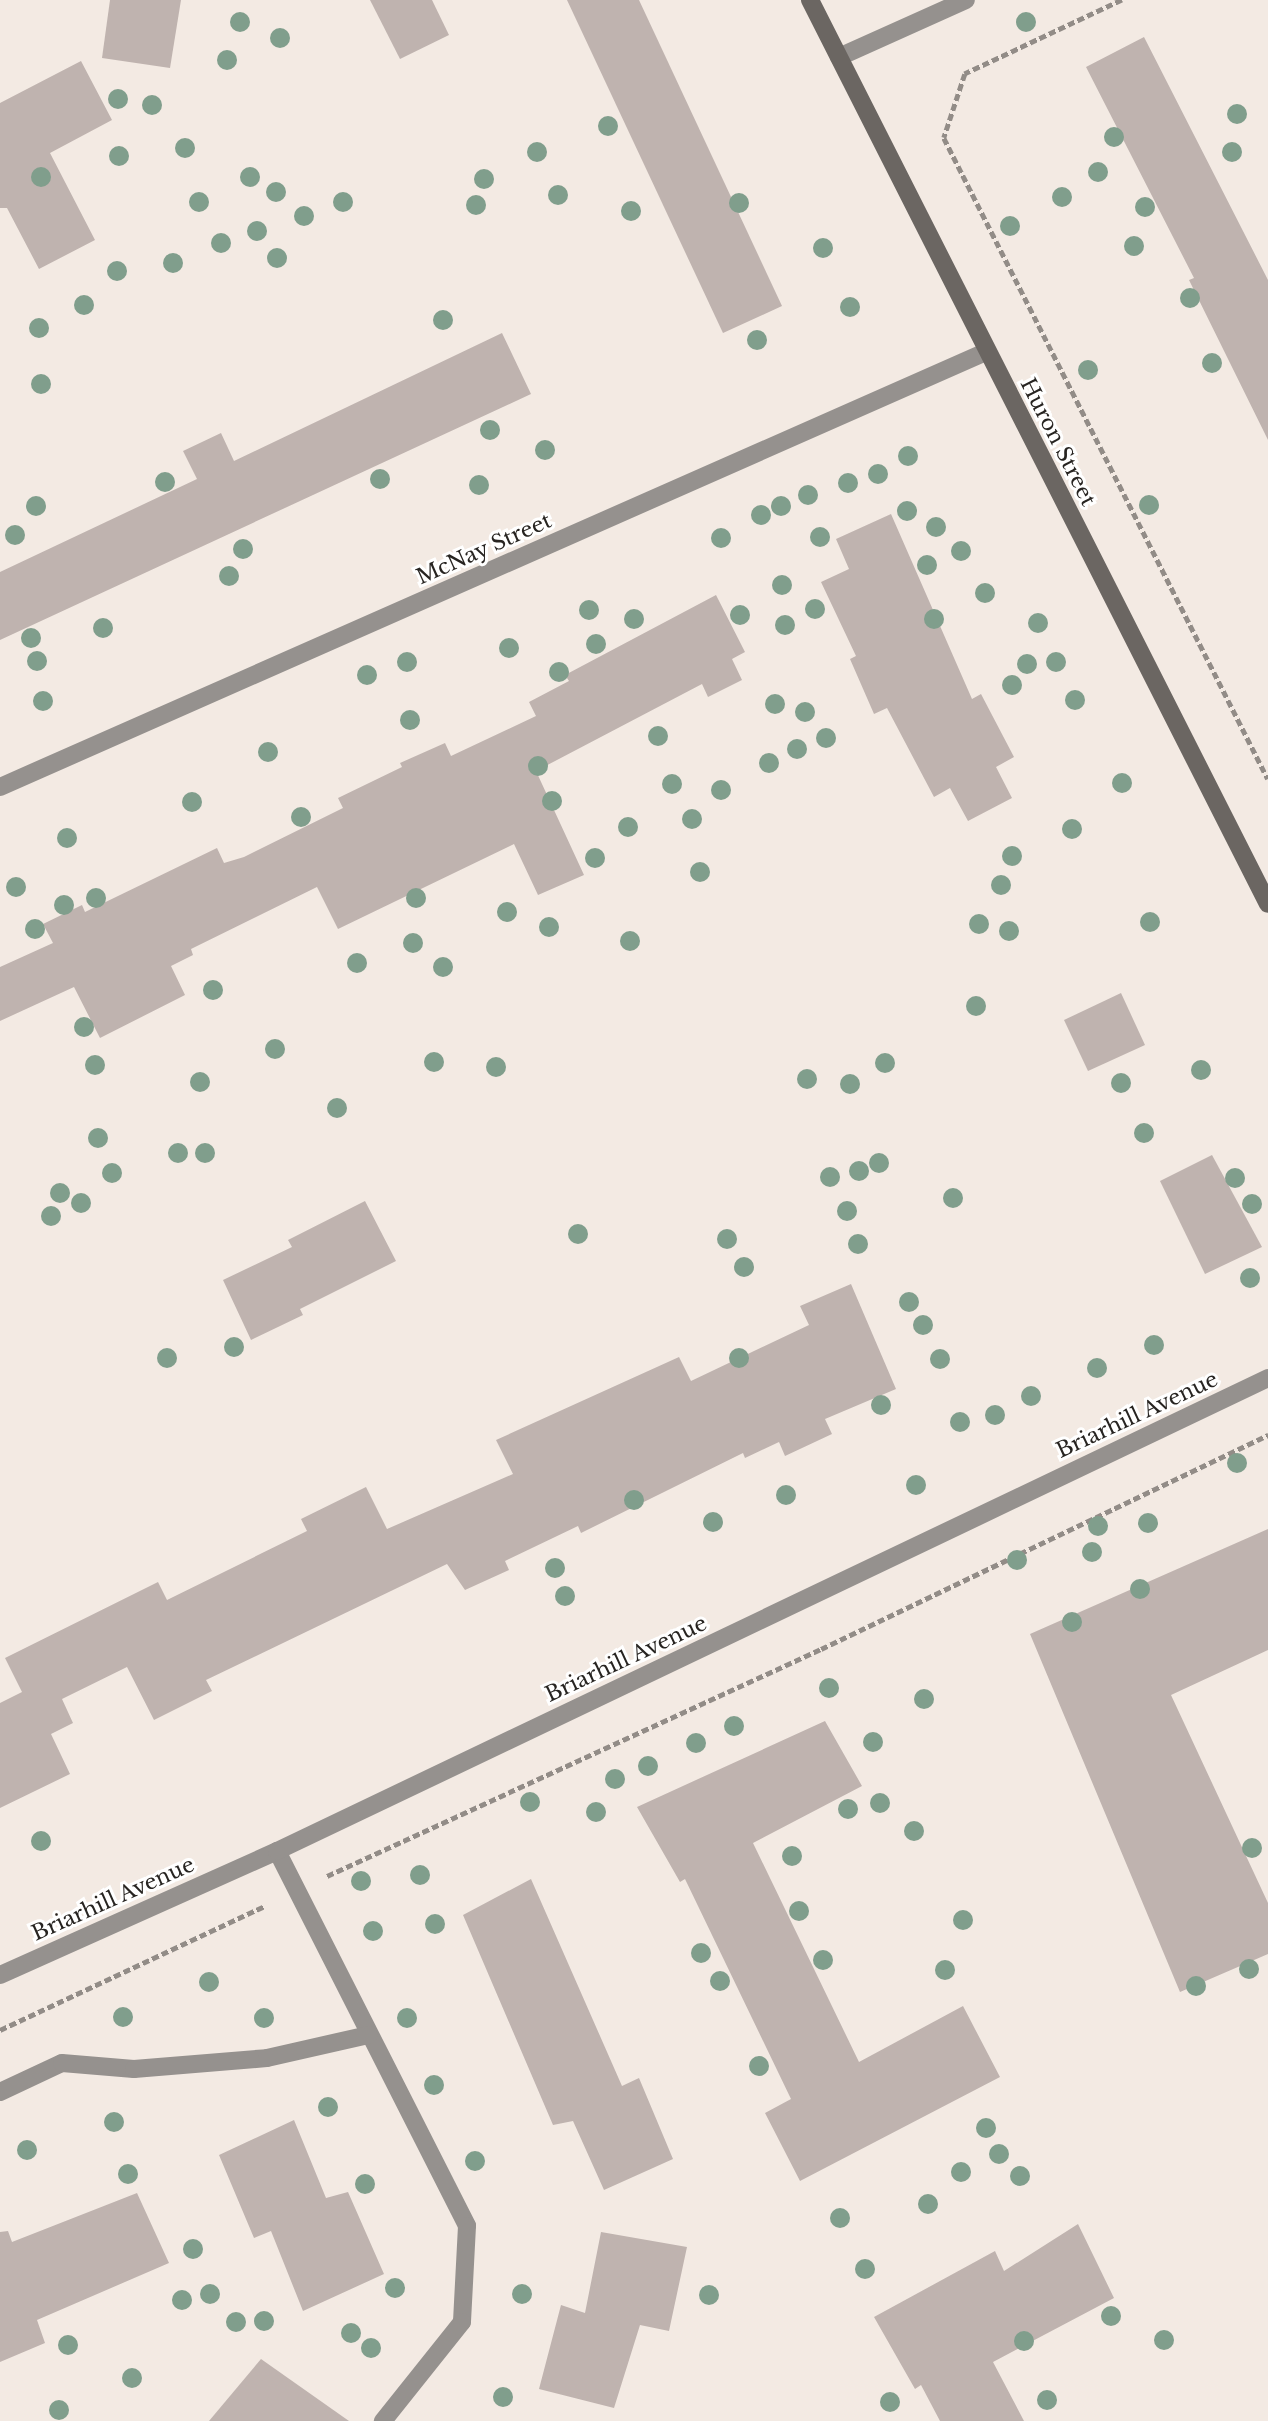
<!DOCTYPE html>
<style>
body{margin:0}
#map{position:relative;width:1268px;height:2421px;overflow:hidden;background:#f3eae3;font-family:"Libre Baskerville",serif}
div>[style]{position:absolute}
.building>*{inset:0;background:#bfb3af}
.path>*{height:4.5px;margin-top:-2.25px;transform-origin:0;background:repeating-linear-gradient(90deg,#928c87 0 7px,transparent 0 10.5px)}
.service>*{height:18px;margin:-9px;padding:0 9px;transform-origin:9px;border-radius:9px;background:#95918e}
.tertiary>*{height:18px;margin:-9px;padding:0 9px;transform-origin:9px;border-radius:9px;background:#95918e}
.secondary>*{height:18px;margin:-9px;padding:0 9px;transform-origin:9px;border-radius:9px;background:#6b6662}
.trees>*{width:20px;height:20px;margin:-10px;border-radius:50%;background:#809e8c}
span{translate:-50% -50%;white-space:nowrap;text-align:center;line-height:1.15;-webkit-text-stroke:6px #fff;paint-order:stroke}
.street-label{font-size:21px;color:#272421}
</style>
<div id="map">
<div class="building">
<div style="clip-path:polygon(110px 0,181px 0,170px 68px,102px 58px)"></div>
<div style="clip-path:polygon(370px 0,432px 0,449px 35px,400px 59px)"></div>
<div style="clip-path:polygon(567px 0,639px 0,782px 306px,723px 333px)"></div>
<div style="clip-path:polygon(1144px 37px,1268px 280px,1268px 440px,1189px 280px,1194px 278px,1086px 67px)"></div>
<div style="clip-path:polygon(81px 61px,112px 120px,50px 153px,95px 240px,39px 269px,7px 208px,0 208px,0 103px)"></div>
<div style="clip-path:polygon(502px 333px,531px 394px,0 640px,0 572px,197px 479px,183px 451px,221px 433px,234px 461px)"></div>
<div style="clip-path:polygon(891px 514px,972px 699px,981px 694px,1014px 757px,996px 767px,1012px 798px,968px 821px,950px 788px,934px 797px,887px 708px,874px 714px,850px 659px,856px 656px,821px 582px,849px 569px,836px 539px)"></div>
<div style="clip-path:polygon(716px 595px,745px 652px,732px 659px,742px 680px,708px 697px,702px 684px,536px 771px,584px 875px,538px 895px,514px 844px,338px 929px,317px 887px,191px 949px,193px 955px,171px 966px,185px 995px,100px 1038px,74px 987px,0 1021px,0 967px,53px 943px,43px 924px,82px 905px,85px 912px,217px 848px,224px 863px,244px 857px,343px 808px,338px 798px,402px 767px,400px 763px,445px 743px,451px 756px,536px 716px,529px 702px,569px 681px,565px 675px)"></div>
<div style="clip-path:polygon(1121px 993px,1145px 1045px,1088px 1071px,1064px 1020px)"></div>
<div style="clip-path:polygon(1212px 1155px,1262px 1247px,1205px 1274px,1160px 1181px)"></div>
<div style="clip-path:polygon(365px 1201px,396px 1261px,300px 1309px,303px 1315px,251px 1340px,223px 1280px,292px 1247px,288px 1240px)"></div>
<div style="clip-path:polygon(851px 1284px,896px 1389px,825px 1419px,832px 1434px,785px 1456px,779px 1442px,745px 1458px,743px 1453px,581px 1533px,578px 1526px,505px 1561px,509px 1570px,465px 1590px,447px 1564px,206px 1680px,212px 1691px,154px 1720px,127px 1667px,62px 1699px,73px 1723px,51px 1734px,70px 1774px,0 1808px,0 1703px,22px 1692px,5px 1658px,158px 1582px,167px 1600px,307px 1531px,301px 1519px,366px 1487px,387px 1529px,513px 1474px,496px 1440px,679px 1357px,691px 1381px,809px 1325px,800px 1306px)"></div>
<div style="clip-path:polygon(1268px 1529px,1268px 1650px,1171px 1695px,1268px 1903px,1268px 1954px,1180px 1992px,1030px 1634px)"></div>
<div style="clip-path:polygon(825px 1721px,862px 1786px,753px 1843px,859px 2062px,963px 2006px,1000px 2077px,800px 2181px,765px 2113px,791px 2099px,685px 1879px,680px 1882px,637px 1807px)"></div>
<div style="clip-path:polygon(531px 1879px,622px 2086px,639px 2078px,673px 2159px,604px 2190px,573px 2121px,553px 2125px,463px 1915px)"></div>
<div style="clip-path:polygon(294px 2120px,326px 2198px,348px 2192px,384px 2274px,303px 2311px,271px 2231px,254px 2238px,219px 2155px)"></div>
<div style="clip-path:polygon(137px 2193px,169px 2263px,37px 2320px,45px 2343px,0 2362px,0 2232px,8px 2231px,12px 2242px)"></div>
<div style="clip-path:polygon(1078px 2224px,1114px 2298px,993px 2362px,1024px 2421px,940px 2421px,921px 2385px,915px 2389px,874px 2317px,995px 2251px,1004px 2271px)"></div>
<div style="clip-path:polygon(601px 2232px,687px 2247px,669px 2331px,640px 2325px,614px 2408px,539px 2389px,561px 2305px,585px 2313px)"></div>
<div style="clip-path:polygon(261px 2359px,349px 2421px,209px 2421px)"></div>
</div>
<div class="path">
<div style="left:1122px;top:0;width:174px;rotate:154.8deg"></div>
<div style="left:965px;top:74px;width:67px;rotate:108.2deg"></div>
<div style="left:944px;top:138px;width:718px;rotate:63.19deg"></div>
<div style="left:327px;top:1876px;width:544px;rotate:-24.68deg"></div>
<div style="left:821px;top:1649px;width:496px;rotate:-25.6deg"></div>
<div style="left:0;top:2030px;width:293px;rotate:-25.1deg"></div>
</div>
<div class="service">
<div style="left:277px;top:1851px;width:420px;rotate:63.1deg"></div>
<div style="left:467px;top:2226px;width:96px;rotate:93deg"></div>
<div style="left:462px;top:2322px;width:127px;rotate:128.6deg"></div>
<div style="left:0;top:2092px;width:68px;rotate:-25.1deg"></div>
<div style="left:62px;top:2063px;width:72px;rotate:4.8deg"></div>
<div style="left:134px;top:2069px;width:133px;rotate:-4.7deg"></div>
<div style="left:267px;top:2058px;width:104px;rotate:-12.8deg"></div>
</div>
<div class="tertiary">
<div style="left:839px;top:57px;width:139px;rotate:-24.2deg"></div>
<div style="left:0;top:787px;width:1078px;rotate:-23.81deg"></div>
<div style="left:0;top:1975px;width:303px;rotate:-24.1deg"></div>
<div style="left:277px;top:1851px;width:1098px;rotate:-25.51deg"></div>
</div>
<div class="secondary">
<div style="left:810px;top:0;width:1013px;rotate:63.13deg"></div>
</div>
<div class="trees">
<div style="left:240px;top:22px"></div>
<div style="left:1026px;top:22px"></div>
<div style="left:280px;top:38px"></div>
<div style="left:227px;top:60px"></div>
<div style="left:118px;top:99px"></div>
<div style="left:152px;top:105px"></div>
<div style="left:1237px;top:114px"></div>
<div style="left:608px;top:126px"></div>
<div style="left:1114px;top:137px"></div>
<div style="left:185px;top:148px"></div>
<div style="left:537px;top:152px"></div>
<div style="left:1232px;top:152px"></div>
<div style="left:119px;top:156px"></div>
<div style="left:1098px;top:172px"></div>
<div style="left:41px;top:177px"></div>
<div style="left:250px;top:177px"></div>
<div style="left:484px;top:179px"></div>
<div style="left:276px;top:192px"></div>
<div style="left:558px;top:195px"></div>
<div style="left:1062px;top:197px"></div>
<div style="left:199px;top:202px"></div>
<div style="left:343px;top:202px"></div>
<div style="left:739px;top:203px"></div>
<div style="left:476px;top:205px"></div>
<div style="left:1145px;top:207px"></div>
<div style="left:631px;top:211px"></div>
<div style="left:304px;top:216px"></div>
<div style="left:1010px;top:226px"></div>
<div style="left:257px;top:231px"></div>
<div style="left:221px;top:243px"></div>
<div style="left:1134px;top:246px"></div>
<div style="left:823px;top:248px"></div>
<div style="left:277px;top:258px"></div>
<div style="left:173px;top:263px"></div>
<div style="left:117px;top:271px"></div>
<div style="left:1190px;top:298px"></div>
<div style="left:84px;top:305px"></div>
<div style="left:850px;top:307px"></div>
<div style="left:443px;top:320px"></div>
<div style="left:39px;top:328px"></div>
<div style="left:757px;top:340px"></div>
<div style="left:1212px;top:363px"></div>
<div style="left:1088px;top:370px"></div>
<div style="left:41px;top:384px"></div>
<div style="left:490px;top:430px"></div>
<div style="left:545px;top:450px"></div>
<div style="left:908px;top:456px"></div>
<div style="left:878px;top:474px"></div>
<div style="left:380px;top:479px"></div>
<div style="left:165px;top:482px"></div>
<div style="left:848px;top:483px"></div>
<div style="left:479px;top:485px"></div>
<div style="left:808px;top:495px"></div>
<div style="left:1149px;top:505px"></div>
<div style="left:36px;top:506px"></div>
<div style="left:781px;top:506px"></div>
<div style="left:907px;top:511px"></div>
<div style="left:761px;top:515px"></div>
<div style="left:936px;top:527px"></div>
<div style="left:15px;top:535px"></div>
<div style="left:820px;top:537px"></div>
<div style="left:721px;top:538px"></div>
<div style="left:243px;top:549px"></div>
<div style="left:961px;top:551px"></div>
<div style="left:927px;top:565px"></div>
<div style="left:229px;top:576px"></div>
<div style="left:782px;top:585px"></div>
<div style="left:985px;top:593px"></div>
<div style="left:815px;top:609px"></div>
<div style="left:589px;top:610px"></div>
<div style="left:740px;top:615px"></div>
<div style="left:634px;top:619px"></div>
<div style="left:934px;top:619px"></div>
<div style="left:1038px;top:623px"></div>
<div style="left:785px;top:625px"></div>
<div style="left:103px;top:628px"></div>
<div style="left:31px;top:638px"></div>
<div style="left:596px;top:644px"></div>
<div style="left:509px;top:648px"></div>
<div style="left:37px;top:661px"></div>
<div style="left:407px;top:662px"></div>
<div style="left:1056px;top:662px"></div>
<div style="left:1027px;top:664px"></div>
<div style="left:559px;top:672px"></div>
<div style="left:367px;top:675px"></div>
<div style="left:1012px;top:685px"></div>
<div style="left:1075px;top:700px"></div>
<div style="left:43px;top:701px"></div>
<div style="left:775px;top:704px"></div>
<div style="left:805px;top:712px"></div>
<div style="left:410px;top:720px"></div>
<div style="left:658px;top:736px"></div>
<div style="left:826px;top:738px"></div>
<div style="left:797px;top:749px"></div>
<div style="left:268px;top:752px"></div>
<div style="left:769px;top:763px"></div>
<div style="left:538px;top:766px"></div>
<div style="left:1122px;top:783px"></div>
<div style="left:672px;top:784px"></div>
<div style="left:721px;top:790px"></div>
<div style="left:552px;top:801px"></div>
<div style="left:192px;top:802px"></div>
<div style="left:301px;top:817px"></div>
<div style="left:692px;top:819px"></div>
<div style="left:628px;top:827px"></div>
<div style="left:1072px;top:829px"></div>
<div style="left:67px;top:838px"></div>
<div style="left:1012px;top:856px"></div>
<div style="left:595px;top:858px"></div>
<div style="left:700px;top:872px"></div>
<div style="left:1001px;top:885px"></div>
<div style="left:16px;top:887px"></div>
<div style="left:96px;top:898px"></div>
<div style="left:416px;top:898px"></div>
<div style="left:64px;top:905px"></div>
<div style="left:507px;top:912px"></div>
<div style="left:1150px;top:922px"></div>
<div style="left:979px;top:924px"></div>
<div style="left:549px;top:927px"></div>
<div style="left:35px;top:929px"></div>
<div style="left:1009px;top:931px"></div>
<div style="left:630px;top:941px"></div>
<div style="left:413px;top:943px"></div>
<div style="left:357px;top:963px"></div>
<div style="left:443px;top:967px"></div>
<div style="left:213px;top:990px"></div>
<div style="left:976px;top:1006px"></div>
<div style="left:84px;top:1027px"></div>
<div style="left:275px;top:1049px"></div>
<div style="left:434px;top:1062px"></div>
<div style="left:885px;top:1063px"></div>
<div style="left:95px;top:1065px"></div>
<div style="left:496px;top:1067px"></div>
<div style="left:1201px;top:1070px"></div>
<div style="left:807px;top:1079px"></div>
<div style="left:200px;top:1082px"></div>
<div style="left:1121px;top:1083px"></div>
<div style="left:850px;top:1084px"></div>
<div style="left:337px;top:1108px"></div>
<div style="left:1144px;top:1133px"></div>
<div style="left:98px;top:1138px"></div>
<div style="left:178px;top:1153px"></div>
<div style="left:205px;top:1153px"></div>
<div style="left:879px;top:1163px"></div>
<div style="left:859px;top:1171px"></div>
<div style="left:112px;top:1173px"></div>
<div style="left:830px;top:1177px"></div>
<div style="left:1235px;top:1178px"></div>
<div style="left:60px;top:1193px"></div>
<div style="left:953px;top:1198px"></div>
<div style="left:81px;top:1203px"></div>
<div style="left:1252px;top:1204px"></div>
<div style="left:847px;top:1211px"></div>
<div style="left:51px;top:1216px"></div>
<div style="left:578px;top:1234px"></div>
<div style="left:727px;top:1239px"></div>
<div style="left:858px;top:1244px"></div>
<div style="left:744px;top:1267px"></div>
<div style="left:1250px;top:1278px"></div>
<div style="left:909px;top:1302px"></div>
<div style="left:923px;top:1325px"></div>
<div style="left:1154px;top:1345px"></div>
<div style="left:234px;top:1347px"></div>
<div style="left:167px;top:1358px"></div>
<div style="left:739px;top:1358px"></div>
<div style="left:940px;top:1359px"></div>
<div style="left:1097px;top:1368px"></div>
<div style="left:1031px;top:1396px"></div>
<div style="left:881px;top:1405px"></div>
<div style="left:995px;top:1415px"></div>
<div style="left:960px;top:1422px"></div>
<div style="left:1237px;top:1463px"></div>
<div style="left:916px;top:1485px"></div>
<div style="left:786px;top:1495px"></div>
<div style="left:634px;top:1500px"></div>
<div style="left:713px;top:1522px"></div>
<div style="left:1148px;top:1523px"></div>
<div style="left:1098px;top:1526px"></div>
<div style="left:1092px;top:1552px"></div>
<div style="left:1017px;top:1560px"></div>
<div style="left:555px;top:1568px"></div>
<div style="left:1140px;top:1589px"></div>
<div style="left:565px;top:1596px"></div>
<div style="left:1072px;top:1622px"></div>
<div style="left:829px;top:1688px"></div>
<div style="left:924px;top:1699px"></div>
<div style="left:734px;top:1726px"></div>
<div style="left:873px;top:1742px"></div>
<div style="left:696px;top:1743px"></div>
<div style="left:648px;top:1766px"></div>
<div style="left:615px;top:1779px"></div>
<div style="left:530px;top:1802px"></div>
<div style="left:880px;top:1803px"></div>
<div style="left:848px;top:1809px"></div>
<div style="left:596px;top:1812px"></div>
<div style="left:914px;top:1831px"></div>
<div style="left:41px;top:1841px"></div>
<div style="left:1252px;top:1848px"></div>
<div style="left:792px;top:1856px"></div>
<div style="left:420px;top:1875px"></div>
<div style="left:361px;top:1881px"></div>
<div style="left:799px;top:1911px"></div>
<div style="left:963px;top:1920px"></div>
<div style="left:435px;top:1924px"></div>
<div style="left:373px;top:1931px"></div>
<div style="left:701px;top:1953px"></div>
<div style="left:823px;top:1960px"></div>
<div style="left:1249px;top:1969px"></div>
<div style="left:945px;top:1970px"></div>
<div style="left:720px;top:1981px"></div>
<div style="left:209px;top:1982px"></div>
<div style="left:1196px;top:1986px"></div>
<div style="left:123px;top:2017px"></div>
<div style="left:264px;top:2018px"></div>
<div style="left:407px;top:2018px"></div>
<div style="left:759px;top:2066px"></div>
<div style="left:434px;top:2085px"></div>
<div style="left:328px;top:2107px"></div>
<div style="left:114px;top:2122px"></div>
<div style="left:986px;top:2128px"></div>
<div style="left:27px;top:2150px"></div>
<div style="left:999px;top:2154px"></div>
<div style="left:475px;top:2161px"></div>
<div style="left:961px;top:2172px"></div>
<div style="left:128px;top:2174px"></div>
<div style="left:1020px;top:2176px"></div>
<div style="left:365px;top:2184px"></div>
<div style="left:928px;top:2204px"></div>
<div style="left:840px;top:2218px"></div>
<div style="left:193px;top:2249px"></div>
<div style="left:865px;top:2269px"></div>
<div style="left:395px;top:2288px"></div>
<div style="left:210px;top:2294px"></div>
<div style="left:522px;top:2294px"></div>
<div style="left:709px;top:2295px"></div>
<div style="left:182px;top:2300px"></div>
<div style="left:1111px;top:2316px"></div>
<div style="left:264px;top:2321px"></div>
<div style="left:236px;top:2322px"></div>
<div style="left:351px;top:2333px"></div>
<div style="left:1164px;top:2340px"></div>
<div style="left:1024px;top:2341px"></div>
<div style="left:68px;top:2345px"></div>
<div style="left:371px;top:2348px"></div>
<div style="left:132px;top:2378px"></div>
<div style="left:503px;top:2397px"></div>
<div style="left:1047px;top:2400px"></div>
<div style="left:890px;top:2402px"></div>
<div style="left:59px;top:2410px"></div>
</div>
<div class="street-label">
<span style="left:1058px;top:442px;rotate:63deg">Huron Street</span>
<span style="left:484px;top:549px;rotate:-24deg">McNay Street</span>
<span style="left:1137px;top:1415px;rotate:-25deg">Briarhill Avenue</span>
<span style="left:626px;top:1659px;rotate:-25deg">Briarhill Avenue</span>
<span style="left:113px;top:1899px;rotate:-24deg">Briarhill Avenue</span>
</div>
</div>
